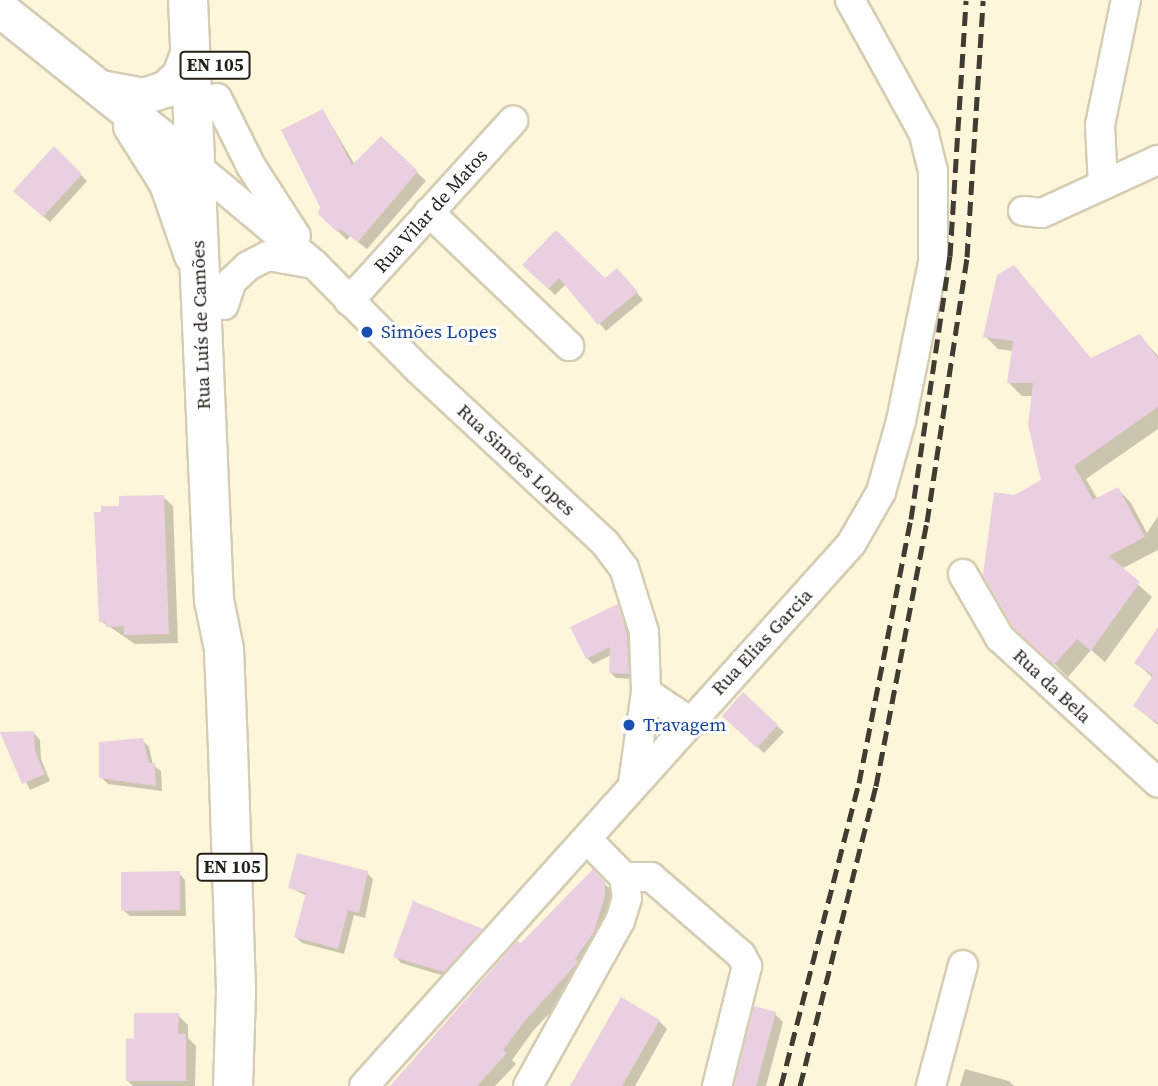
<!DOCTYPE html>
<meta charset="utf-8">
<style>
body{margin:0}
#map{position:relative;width:1158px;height:1086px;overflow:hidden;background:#fef6db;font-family:"Source Serif 4",serif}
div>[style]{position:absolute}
.shadow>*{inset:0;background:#0003}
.building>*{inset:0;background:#e9cfdf}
.roads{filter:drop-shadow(2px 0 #d5cdb3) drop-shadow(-2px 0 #d5cdb3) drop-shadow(0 2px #d5cdb3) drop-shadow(0 -2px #d5cdb3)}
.minor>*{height:28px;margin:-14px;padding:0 14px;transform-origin:14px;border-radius:14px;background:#fff}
.tertiary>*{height:35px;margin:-17.5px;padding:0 17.5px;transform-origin:17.5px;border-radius:17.5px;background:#fff}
.primary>*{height:38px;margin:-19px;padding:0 19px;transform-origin:19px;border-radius:19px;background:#fff}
.rail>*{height:5px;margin-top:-2.5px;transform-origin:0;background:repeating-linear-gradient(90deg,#403c31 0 14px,transparent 0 21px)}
.dots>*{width:19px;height:19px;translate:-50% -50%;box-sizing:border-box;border:4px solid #fff;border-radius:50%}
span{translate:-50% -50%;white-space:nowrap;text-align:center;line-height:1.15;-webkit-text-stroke:6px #fff;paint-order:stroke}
.shield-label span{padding:2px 5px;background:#fff;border:2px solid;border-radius:5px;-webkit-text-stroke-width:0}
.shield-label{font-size:18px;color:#232017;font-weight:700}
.street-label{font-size:19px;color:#232017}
.transit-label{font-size:19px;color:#164399}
.left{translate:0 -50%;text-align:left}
</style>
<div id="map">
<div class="shadow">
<div style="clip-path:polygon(323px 111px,355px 165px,381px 138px,426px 181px,367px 249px,350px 236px,347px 240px,320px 214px)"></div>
<div style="clip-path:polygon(54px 148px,87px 181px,50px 222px,22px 197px)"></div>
<div style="clip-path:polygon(525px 265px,605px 280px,623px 277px,643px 300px,606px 331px,566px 284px,555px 295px)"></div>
<div style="clip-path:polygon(1014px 267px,1092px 360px,1140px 336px,1158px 356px,1158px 429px,1086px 479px,1098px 500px,1118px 489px,1131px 503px,1147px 533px,1158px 516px,1158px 550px,1121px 569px,1152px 597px,1105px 662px,1091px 650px,1068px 677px,1029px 640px,1015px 497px,1043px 481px,1034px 396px,1022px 396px,1009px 383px,1013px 351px,998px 349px,985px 336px)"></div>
<div style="clip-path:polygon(163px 497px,173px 506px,178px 643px,135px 644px,101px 621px,121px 507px)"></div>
<div style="clip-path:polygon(617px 606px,632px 642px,634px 679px,616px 678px,610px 672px,611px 655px,593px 664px,587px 658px)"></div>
<div style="clip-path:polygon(1158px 630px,1158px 725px,1135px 706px,1153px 678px,1136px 663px)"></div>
<div style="clip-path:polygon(743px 695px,784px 732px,764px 753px,724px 716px)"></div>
<div style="clip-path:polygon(34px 733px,40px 740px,41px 759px,50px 781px,30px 790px,3px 734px)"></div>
<div style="clip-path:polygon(142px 740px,149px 747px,153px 765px,161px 771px,162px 791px,108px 784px,101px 777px)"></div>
<div style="clip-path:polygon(593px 872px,614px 893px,614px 907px,585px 975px,533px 1031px,512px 1060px,516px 1064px,495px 1086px,392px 1086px)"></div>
<div style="clip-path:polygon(179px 873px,185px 880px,186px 916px,130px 916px,123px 910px)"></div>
<div style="clip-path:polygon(367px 873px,373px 879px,365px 918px,354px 915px,344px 954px,302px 943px,296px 937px,307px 896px,289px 887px)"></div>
<div style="clip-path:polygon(414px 903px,488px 937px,451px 978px,401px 963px,395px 956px)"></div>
<div style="clip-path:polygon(775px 1014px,783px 1022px,766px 1086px,736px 1086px)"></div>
<div style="clip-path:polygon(178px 1015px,188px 1025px,188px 1038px,196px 1046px,195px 1086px,133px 1086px,127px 1080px,135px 1040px)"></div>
<div style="clip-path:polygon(659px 1021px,667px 1029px,635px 1086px,573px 1086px)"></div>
<div style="clip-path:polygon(965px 1069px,1009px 1081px,1014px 1086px,960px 1086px)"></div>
</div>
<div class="building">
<div style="clip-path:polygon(323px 109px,352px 165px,381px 136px,418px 171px,358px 242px,340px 229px,337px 232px,318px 214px,320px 207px,281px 130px)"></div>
<div style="clip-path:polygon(54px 146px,82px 174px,43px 217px,13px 191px)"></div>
<div style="clip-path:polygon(556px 230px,605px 278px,617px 268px,638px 292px,598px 325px,559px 278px,548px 289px,522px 265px)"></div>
<div style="clip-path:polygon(1014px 265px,1091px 358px,1140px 334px,1158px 359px,1158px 407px,1074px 466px,1093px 500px,1118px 487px,1145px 537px,1109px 556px,1140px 582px,1091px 651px,1077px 639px,1054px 665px,1013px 627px,983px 575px,994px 492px,1014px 495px,1041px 480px,1028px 425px,1033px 383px,1007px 383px,1013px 341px,983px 337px,997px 275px)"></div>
<div style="clip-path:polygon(164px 495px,169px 634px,124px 635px,124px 626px,106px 627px,105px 621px,99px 622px,94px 512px,101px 512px,101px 506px,119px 506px,119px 496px)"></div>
<div style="clip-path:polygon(618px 604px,627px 635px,629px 674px,609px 673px,610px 647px,586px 659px,570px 627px)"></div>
<div style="clip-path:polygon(1158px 627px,1158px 723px,1133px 706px,1153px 675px,1134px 663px)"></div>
<div style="clip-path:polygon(743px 692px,778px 725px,757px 748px,722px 716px)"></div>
<div style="clip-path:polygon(34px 731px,35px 751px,45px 774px,22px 784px,0 732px)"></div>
<div style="clip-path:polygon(143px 738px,149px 763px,155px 763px,156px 786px,99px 778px,99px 742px)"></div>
<div style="clip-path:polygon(297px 853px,368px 871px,359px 913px,348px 910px,338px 949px,294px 937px,306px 893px,288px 888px)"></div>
<div style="clip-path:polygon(593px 869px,605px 882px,605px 896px,594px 932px,575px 959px,578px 962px,524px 1022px,503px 1050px,507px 1053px,477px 1086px,390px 1086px,517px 941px,521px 943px)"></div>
<div style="clip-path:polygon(180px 871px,180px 910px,121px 911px,121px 872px)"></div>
<div style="clip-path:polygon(413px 901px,483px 929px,444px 972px,393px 957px)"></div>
<div style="clip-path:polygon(621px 997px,660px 1020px,622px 1086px,570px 1086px)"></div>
<div style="clip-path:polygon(754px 1006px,776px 1012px,756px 1086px,734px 1086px)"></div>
<div style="clip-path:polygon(134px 1013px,179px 1013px,178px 1034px,186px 1034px,186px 1081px,126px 1081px,126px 1038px,134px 1039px)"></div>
</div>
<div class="roads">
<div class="minor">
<div style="left:217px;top:98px;width:76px;rotate:63.4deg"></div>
<div style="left:251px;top:166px;width:83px;rotate:57.3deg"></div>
<div style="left:195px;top:165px;width:156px;rotate:39.8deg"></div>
<div style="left:315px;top:265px;width:148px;rotate:45.3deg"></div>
<div style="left:419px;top:370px;width:254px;rotate:42.9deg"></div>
<div style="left:605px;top:543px;width:31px;rotate:53deg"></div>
<div style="left:624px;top:568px;width:67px;rotate:72.6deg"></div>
<div style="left:644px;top:632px;width:60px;rotate:88.1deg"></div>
<div style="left:646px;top:692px;width:92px;rotate:98.1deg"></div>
<div style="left:1103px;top:185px;width:60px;rotate:-92.9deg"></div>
<div style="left:1100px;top:125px;width:128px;rotate:-78.3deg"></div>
<div style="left:1023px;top:211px;width:19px;rotate:6deg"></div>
<div style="left:1042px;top:213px;width:128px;rotate:-24.6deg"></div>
<div style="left:429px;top:212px;width:194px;rotate:43.7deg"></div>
<div style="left:349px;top:301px;width:244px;rotate:-47.7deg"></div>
<div style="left:224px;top:305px;width:25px;rotate:-72deg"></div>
<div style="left:232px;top:281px;width:22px;rotate:-43deg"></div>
<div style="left:248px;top:266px;width:22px;rotate:-27deg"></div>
<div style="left:268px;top:256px;width:46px;rotate:10.1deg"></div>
<div style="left:963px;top:574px;width:74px;rotate:60deg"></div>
<div style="left:1000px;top:638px;width:214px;rotate:42.5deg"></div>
<div style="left:646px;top:692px;width:52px;rotate:34deg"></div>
<div style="left:624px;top:877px;width:27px"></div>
<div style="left:651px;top:877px;width:119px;rotate:40.9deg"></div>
<div style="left:741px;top:955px;width:13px;rotate:61deg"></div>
<div style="left:747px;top:966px;width:124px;rotate:104deg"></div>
<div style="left:364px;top:1086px;width:729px;rotate:-48.06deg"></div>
<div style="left:851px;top:544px;width:60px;rotate:-60deg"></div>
<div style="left:881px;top:492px;width:74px;rotate:-74.3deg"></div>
<div style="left:901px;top:421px;width:162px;rotate:-78.6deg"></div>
<div style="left:933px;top:262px;width:91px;rotate:-90deg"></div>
<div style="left:933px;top:171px;width:38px;rotate:-104deg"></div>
<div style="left:924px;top:134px;width:153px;rotate:-118.9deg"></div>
<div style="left:528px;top:1086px;width:189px;rotate:-60.9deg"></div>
<div style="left:620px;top:921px;width:24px;rotate:-73deg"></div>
<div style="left:627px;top:898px;width:21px;rotate:-98deg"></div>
<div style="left:624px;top:877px;width:52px;rotate:-134.2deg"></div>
<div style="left:931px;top:1086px;width:125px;rotate:-75.2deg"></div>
</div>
<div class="tertiary">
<div style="left:0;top:9px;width:248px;rotate:38.6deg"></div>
<div style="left:194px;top:164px;width:25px;rotate:61deg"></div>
<div style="left:100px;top:88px;width:44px;rotate:10.5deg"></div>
<div style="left:143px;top:96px;width:23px;rotate:-18deg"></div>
<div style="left:165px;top:89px;width:21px;rotate:-43deg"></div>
<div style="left:180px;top:75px;width:29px;rotate:-70deg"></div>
<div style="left:131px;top:126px;width:67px;rotate:57.7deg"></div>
<div style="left:167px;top:183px;width:76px;rotate:70.9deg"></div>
</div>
<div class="primary">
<div style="left:188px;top:0;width:601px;rotate:87.52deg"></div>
<div style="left:214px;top:600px;width:50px;rotate:78.5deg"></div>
<div style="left:224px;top:649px;width:99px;rotate:87.7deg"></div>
<div style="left:228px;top:748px;width:244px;rotate:88.1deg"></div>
<div style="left:236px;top:992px;width:94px;rotate:91.8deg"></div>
</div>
</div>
<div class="rail">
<div style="left:781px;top:1086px;width:313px;rotate:-75.6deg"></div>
<div style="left:859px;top:783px;width:269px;rotate:-78.9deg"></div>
<div style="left:911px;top:519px;width:266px;rotate:-81.6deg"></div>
<div style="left:950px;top:256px;width:256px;rotate:-86.4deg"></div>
<div style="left:800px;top:1086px;width:309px;rotate:-75.8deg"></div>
<div style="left:876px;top:786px;width:269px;rotate:-79.1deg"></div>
<div style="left:927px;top:522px;width:268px;rotate:-81.4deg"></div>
<div style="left:967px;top:257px;width:257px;rotate:-86.4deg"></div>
</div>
<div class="dots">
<div style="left:367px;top:332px;background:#1a4fb4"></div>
<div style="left:629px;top:725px;background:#1a4fb4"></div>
</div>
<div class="shield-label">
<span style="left:215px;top:65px">EN 105</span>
<span style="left:232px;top:867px">EN 105</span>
</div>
<div class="street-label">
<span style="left:431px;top:211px;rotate:-48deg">Rua Vilar de Matos</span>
<span style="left:201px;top:325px;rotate:-92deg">Rua Luís de Camões</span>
<span style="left:516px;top:460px;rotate:43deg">Rua Simões Lopes</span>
<span style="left:762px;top:642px;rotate:-47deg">Rua Elias Garcia</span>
<span style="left:1052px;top:686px;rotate:43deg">Rua da Bela</span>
</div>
<div class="transit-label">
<span class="left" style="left:381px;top:332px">Simões Lopes</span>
<span class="left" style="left:643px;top:725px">Travagem</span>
</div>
</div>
